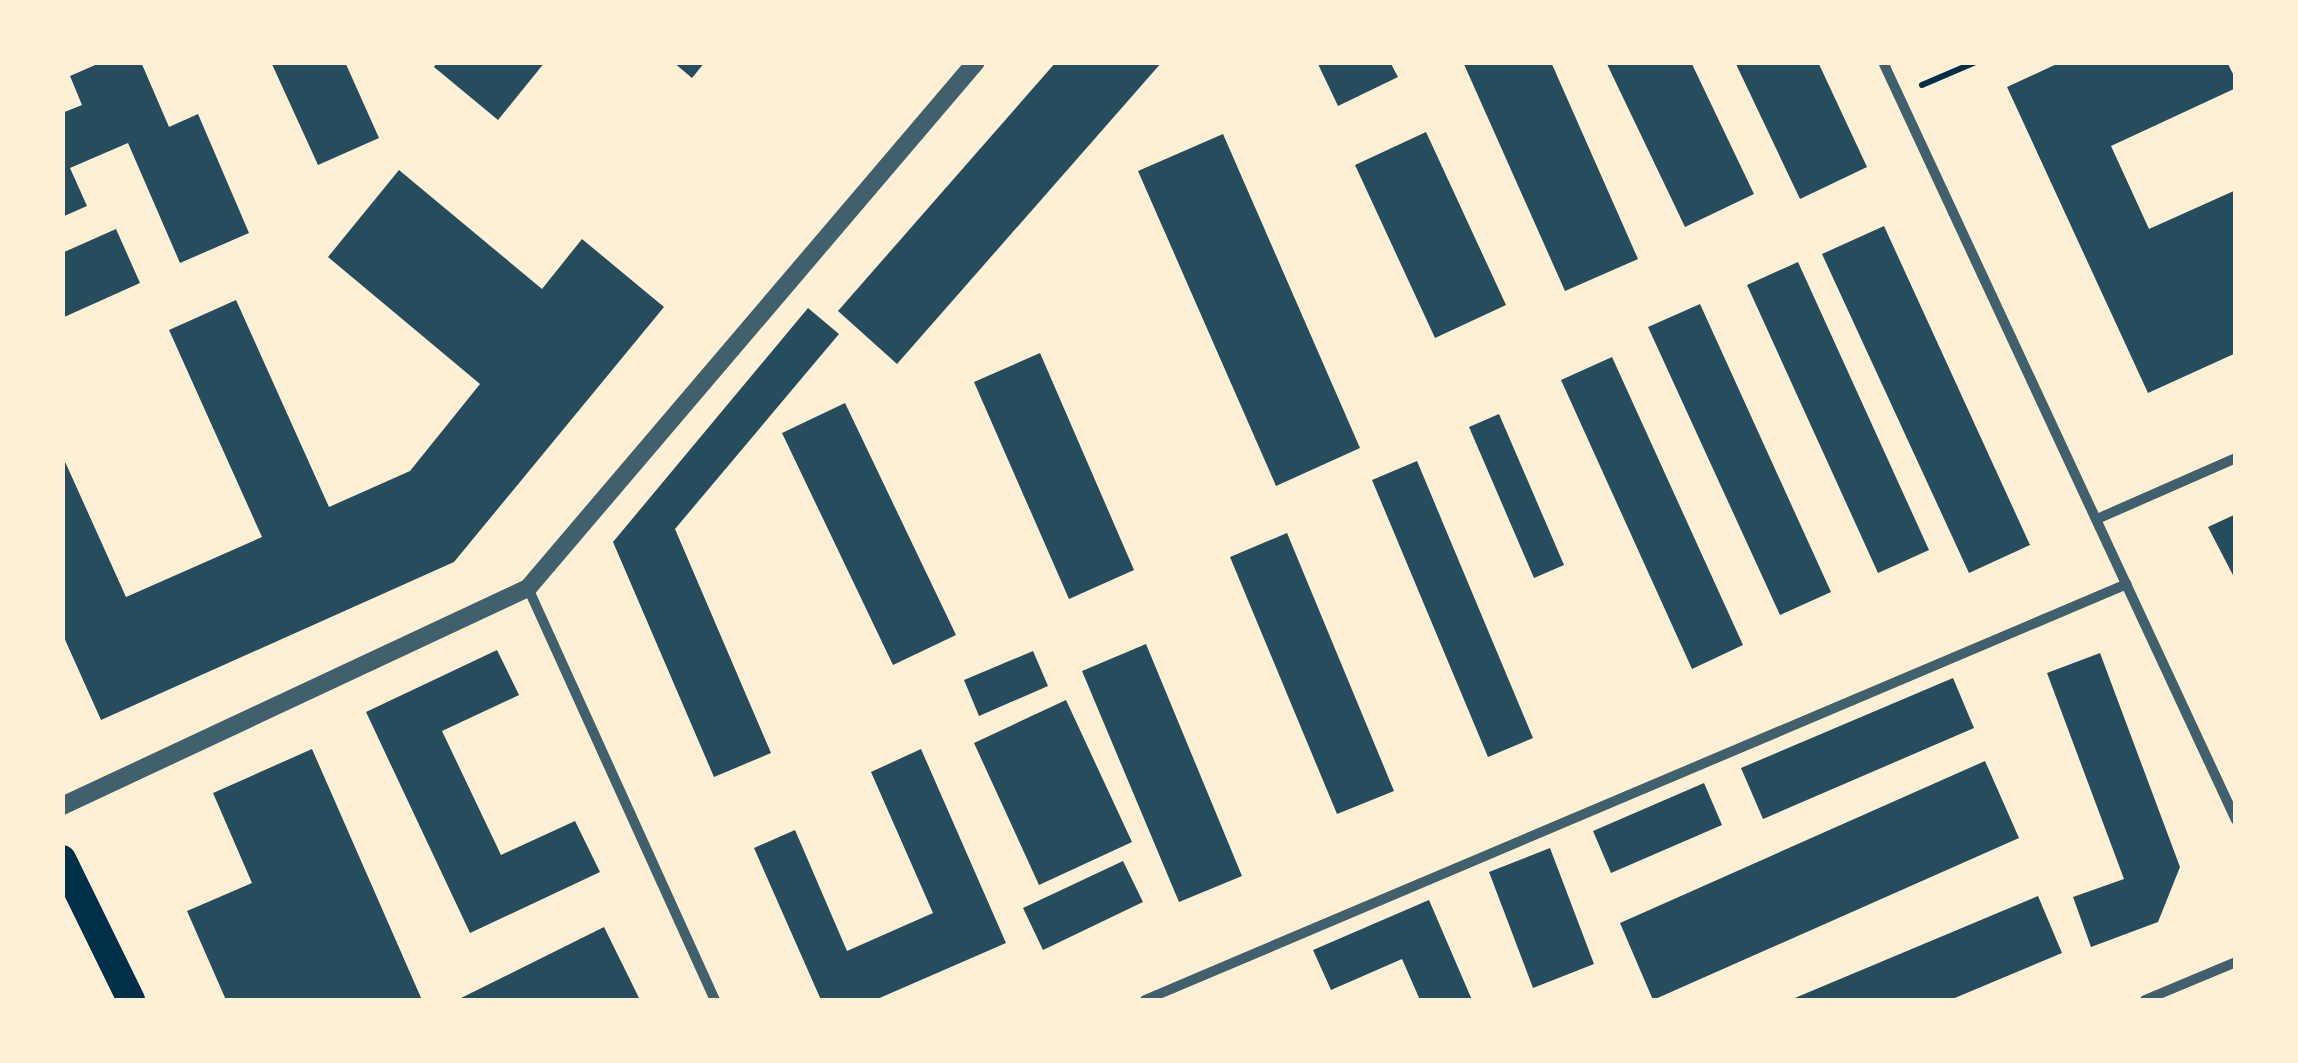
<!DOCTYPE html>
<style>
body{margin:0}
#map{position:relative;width:2298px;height:1063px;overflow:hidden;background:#fdf0d5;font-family:"Exo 2",sans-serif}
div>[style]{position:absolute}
.building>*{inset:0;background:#264d5e}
.path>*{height:6px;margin:-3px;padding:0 3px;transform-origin:3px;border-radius:3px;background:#003049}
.minor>*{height:10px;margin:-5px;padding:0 5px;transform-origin:5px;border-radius:5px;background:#3f606c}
.tertiary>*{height:18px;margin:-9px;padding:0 9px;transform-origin:9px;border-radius:9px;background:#3f606c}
.trunk>*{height:28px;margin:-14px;padding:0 14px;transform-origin:14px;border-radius:14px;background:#003049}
span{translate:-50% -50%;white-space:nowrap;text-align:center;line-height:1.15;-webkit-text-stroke:8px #fdf0d5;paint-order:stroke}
.frame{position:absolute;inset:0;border:65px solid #fdf0d5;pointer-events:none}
</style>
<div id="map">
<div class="building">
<div style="clip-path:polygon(102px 62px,141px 62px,169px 127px,198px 114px,249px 233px,180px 263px,128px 143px,70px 168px,87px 206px,62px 217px,62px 113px,82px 105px,70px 76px)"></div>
<div style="clip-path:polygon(271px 62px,345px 62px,379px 138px,318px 165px)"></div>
<div style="clip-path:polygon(437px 62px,545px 62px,498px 120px,434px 67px)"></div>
<div style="clip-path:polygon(673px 62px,705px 62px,692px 78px)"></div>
<div style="clip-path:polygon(1056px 62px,1162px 62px,897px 364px,838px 311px)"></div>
<div style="clip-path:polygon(1317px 62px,1390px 62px,1398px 77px,1338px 106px)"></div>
<div style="clip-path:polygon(1463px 62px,1551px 62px,1638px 259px,1565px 291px)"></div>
<div style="clip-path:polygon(1606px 62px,1691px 62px,1754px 194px,1685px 227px)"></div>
<div style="clip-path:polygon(1735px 62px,1818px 62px,1867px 167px,1800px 199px)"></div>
<div style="clip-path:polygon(2061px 62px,2227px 62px,2236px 80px,2236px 88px,2111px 146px,2149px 229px,2236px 190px,2236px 353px,2148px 393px,2007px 87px)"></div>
<div style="clip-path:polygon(1426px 132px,1506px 305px,1435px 338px,1355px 165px)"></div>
<div style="clip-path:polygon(1223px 134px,1360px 448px,1276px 486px,1138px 171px)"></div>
<div style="clip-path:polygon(399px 170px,542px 289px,582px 239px,664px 307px,454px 562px,101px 720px,62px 633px,62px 455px,126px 597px,262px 537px,169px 330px,236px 300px,329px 507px,410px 471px,480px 384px,328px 257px)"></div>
<div style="clip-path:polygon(1884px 226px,2030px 545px,1969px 573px,1822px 254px)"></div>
<div style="clip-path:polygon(116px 229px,140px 283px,62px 318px,62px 253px)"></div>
<div style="clip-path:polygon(1798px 262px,1929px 550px,1878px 573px,1747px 285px)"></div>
<div style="clip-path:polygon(1700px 304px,1831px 592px,1780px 615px,1648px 327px)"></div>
<div style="clip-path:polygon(808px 308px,839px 334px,675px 529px,771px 753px,714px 777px,613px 542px)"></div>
<div style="clip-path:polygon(1040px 353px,1134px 570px,1069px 599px,974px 382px)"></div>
<div style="clip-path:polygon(1612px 357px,1743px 645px,1692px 669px,1561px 380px)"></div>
<div style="clip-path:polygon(845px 403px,956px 635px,893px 665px,782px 433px)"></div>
<div style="clip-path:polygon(1499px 414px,1564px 565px,1534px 578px,1469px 427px)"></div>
<div style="clip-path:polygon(1417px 461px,1533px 738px,1488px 757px,1372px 480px)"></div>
<div style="clip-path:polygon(2236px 514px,2236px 581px,2208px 527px)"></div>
<div style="clip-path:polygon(1287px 533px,1394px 791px,1337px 814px,1230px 557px)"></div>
<div style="clip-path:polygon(1146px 644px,1242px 876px,1179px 902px,1082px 671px)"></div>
<div style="clip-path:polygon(497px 650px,519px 695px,442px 731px,501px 855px,575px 821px,600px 872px,470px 933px,366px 712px)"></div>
<div style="clip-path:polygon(1033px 651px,1048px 686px,979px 716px,964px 680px)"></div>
<div style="clip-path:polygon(2100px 653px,2180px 867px,2158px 922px,2091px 947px,2073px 897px,2124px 879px,2047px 673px)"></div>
<div style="clip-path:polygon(1953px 678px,1974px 728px,1763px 819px,1741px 768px)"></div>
<div style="clip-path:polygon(1066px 700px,1132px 842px,1039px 885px,974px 743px)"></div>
<div style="clip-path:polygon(312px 749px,422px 1000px,226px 1000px,187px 911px,252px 883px,213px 793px)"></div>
<div style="clip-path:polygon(921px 749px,1006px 943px,875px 1000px,821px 1000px,754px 848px,795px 830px,847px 951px,933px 913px,871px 772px)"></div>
<div style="clip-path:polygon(1985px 761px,2019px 838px,1653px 1000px,1620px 923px)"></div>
<div style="clip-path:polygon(1704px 783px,1722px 825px,1611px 873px,1593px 831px)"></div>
<div style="clip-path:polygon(1550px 848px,1594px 964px,1533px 988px,1489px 872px)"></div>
<div style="clip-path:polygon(1123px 861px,1143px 902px,1043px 950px,1023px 908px)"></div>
<div style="clip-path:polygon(2038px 896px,2062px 953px,1950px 1000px,1790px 1000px)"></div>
<div style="clip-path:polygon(1429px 900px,1472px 1000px,1420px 1000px,1402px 959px,1331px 990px,1313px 950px)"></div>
<div style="clip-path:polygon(604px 927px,640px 1000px,457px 1000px)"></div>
</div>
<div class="path">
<div style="left:1922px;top:85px;width:59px;rotate:-23.1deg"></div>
</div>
<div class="minor">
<div style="left:1883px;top:62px;width:836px;rotate:65.03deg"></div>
<div style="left:2097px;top:519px;width:152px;rotate:-23.7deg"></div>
<div style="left:528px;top:588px;width:452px;rotate:65.6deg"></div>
<div style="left:1145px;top:1000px;width:1066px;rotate:-22.96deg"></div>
<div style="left:2145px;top:1000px;width:99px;rotate:-22.7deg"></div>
</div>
<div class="tertiary">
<div style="left:62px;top:806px;width:514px;rotate:-25.07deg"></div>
<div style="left:528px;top:588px;width:691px;rotate:-49.58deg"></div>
</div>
<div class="trunk">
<div style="left:62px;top:859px;width:157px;rotate:63.9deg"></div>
</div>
<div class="frame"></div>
</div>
